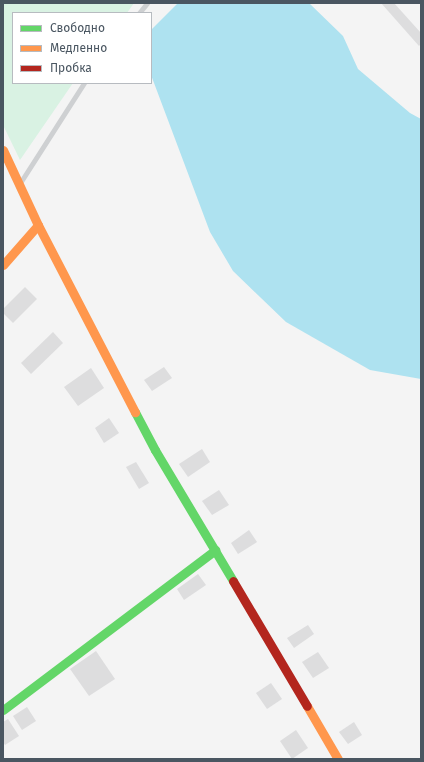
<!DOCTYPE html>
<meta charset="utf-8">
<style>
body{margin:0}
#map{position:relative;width:424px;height:762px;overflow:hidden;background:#f4f4f4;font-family:"Fira Sans",sans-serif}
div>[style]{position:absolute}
.green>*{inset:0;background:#d9f2e3}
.water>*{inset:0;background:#aee2f0}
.building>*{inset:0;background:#ddddde}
.lane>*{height:5px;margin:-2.5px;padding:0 2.5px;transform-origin:2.5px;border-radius:2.5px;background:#ced0d2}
.fast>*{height:9px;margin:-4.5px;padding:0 4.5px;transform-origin:4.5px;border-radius:4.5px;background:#63d668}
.slow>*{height:9px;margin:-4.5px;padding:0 4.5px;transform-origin:4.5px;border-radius:4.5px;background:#ff974d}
.jam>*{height:9px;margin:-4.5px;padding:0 4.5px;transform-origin:4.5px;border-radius:4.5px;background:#b3261e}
span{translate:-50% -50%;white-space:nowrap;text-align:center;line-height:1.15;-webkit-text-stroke:3.5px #fff;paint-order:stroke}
.frame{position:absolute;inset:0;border:4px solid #4a5661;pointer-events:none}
.legend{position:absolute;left:12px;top:12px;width:140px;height:72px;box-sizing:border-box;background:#fff;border:1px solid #b7bbc0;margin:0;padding:5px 7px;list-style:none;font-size:12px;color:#4a5661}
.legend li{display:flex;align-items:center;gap:8px;height:20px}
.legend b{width:20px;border:1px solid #b7bbc0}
</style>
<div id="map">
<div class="green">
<div style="clip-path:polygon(3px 3px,134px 3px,127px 13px,13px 13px,13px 83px,73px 83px,20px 160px,3px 125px)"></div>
</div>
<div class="water">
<div style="clip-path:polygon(178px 3px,309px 3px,343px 36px,358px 69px,410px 113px,421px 119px,421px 379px,370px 370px,286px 322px,233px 271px,210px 232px,151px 75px,151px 30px)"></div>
</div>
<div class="building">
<div style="clip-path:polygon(381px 3px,394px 3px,421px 33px,421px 44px,419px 46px)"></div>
<div style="clip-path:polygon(25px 287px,37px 299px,13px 323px,3px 313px,3px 309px)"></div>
<div style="clip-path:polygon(53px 332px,63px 343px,31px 374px,21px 363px)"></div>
<div style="clip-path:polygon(164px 367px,172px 378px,152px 391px,144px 380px)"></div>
<div style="clip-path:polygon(91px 368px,104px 388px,78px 406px,64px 387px)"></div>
<div style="clip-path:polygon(109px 418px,119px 433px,104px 443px,95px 428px)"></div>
<div style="clip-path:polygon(202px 449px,210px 462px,188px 477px,179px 464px)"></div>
<div style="clip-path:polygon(136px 462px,149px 483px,139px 489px,126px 467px)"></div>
<div style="clip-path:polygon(219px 490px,229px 505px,212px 515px,202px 501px)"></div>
<div style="clip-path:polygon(249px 530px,257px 542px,238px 554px,231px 543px)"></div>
<div style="clip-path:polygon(198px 574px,206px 585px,184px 600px,177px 589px)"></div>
<div style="clip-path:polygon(308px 625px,314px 634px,294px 648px,287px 638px)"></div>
<div style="clip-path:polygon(96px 651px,115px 679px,89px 696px,70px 669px)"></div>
<div style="clip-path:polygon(318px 652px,329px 668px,313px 678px,302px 662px)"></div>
<div style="clip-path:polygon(271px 683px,282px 699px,267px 709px,256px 693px)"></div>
<div style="clip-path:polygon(27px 707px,36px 721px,22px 730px,13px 716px)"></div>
<div style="clip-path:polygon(8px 719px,19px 736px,5px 745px,3px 742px,3px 722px)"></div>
<div style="clip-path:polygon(354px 722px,362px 735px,348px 744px,339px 732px)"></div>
<div style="clip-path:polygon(296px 730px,308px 748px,292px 759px,280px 741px)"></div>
</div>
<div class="lane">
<div style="left:139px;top:13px;width:13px;rotate:-51deg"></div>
<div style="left:20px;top:183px;width:119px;rotate:-57.4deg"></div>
</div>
<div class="fast">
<div style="left:135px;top:412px;width:43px;rotate:62.2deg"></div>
<div style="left:155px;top:450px;width:152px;rotate:59.2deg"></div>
<div style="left:3px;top:710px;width:266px;rotate:-37deg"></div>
</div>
<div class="slow">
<div style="left:3px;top:150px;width:83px;rotate:65deg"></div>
<div style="left:38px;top:225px;width:211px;rotate:62.6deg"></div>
<div style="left:3px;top:265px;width:53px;rotate:-48.8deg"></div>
<div style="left:307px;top:706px;width:61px;rotate:59.7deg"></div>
</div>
<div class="jam">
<div style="left:233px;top:581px;width:145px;rotate:59.4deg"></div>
</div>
<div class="frame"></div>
<ul class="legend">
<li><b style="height:5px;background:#63d668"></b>Свободно</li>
<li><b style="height:5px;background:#ff974d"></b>Медленно</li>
<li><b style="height:5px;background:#b3261e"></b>Пробка</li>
</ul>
</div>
